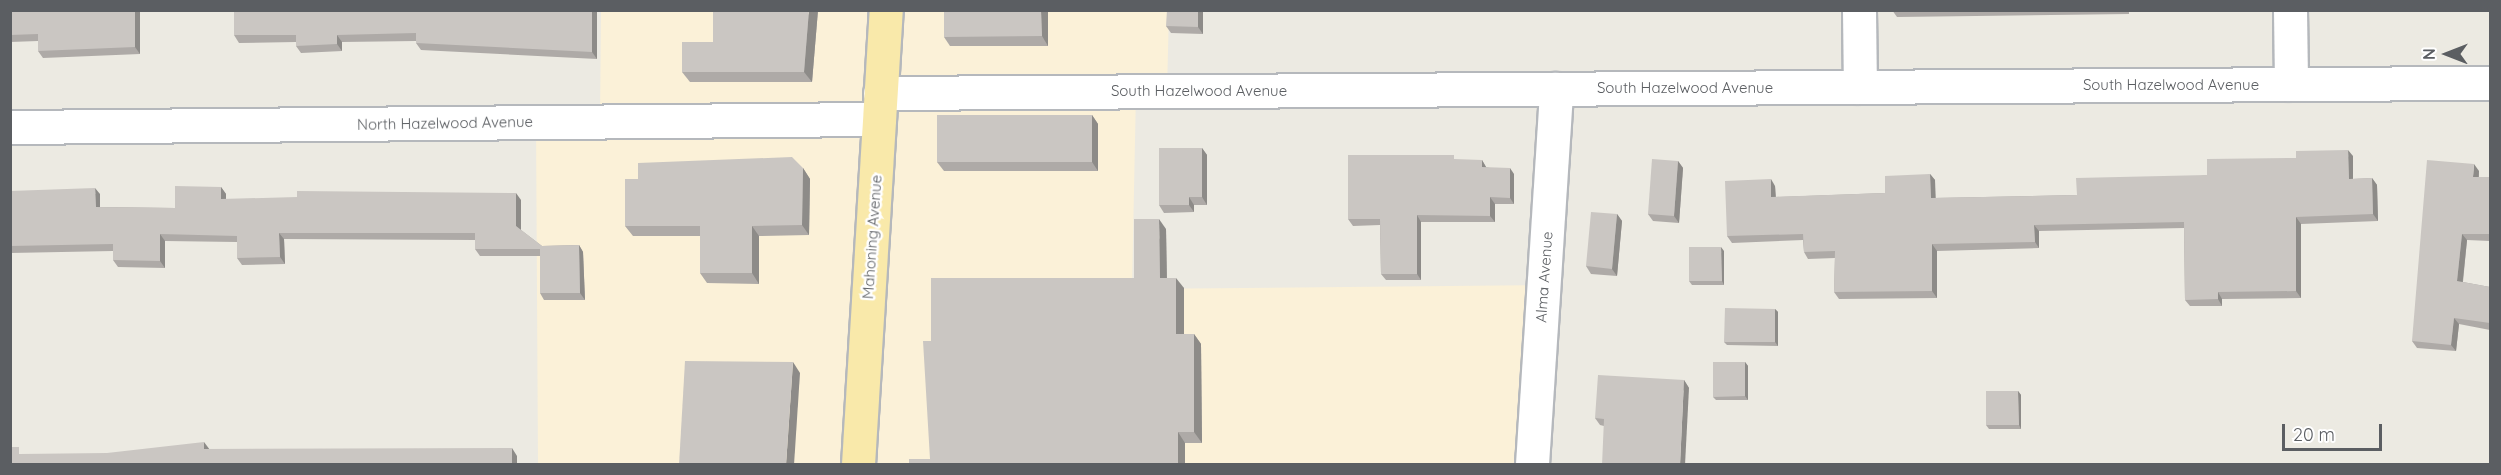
<!DOCTYPE html>
<style>
body{margin:0}
#map{position:relative;width:2501px;height:475px;overflow:hidden;background:#eceae2;font-family:Quicksand,sans-serif}
div>[style]{position:absolute}
.commercial>*{inset:0;background:#fbf1d8}
.roads{filter:drop-shadow(2px 0 #b5b8bc) drop-shadow(-2px 0 #b5b8bc) drop-shadow(0 2px #b5b8bc) drop-shadow(0 -2px #b5b8bc)}
.minor>*{height:33px;margin:-16.5px;padding:0 16.5px;transform-origin:16.5px;border-radius:16.5px;background:#fff}
.primary>*{height:33px;margin:-16.5px;padding:0 16.5px;transform-origin:16.5px;border-radius:16.5px;background:#f9e9aa}
.wall>*{inset:0;background:#aeaaa7}
.shaded-wall>*{inset:0;background:#8d8b88}
.building>*{inset:0;background:#cac6c2}
span{translate:-50% -50%;white-space:nowrap;text-align:center;line-height:1.15;-webkit-text-stroke:5px #fff;paint-order:stroke}
.street-label{font-size:15px;color:#5b5e62}
.frame{position:absolute;inset:0;border:12px solid #5b5e62;pointer-events:none}
.north{position:absolute;left:2417px;top:24px;width:60px;height:60px;-webkit-text-stroke:4px #fff;paint-order:stroke;rotate:270deg;font-size:16px;font-weight:700;line-height:24px;text-align:center;color:#5b5e62}
.north::after{content:'';display:block;margin:auto;width:21px;height:27px;background:#5b5e62;clip-path:polygon(50% 0,100% 100%,50% 72%,0 100%)}
.scale{position:absolute;left:2282px;top:424px;width:100px;height:27px;box-sizing:border-box;border:3px solid #5b5e62;border-top:0;padding-left:8px;font-size:18px;line-height:21px;white-space:nowrap;color:#5b5e62;-webkit-text-stroke:4px #fff;paint-order:stroke}
</style>
<div id="map">
<div class="commercial">
<div style="clip-path:polygon(601px 11px,1169px 11px,1167px 91px,1136px 92px,1132px 289px,1544px 285px,1532px 464px,538px 464px,536px 122px,600px 121px)"></div>
</div>
<div class="roads">
<div class="minor">
<div style="left:1859px;top:10px;width:77px;rotate:89.3deg"></div>
<div style="left:2290px;top:10px;width:74px;rotate:89.2deg"></div>
<div style="left:880px;top:93px;width:1610px;rotate:-0.36deg"></div>
<div style="left:10px;top:127px;width:869px;rotate:-0.53deg"></div>
<div style="left:1532px;top:464px;width:376px;rotate:-86.3deg"></div>
</div>
<div class="primary">
<div style="left:858px;top:464px;width:455px;rotate:-86.5deg"></div>
</div>
</div>
<div class="wall">
<div style="clip-path:polygon(10px 10px,140px 10px,140px 54px,43px 58px,38px 51px,38px 41px,10px 42px)"></div>
<div style="clip-path:polygon(597px 10px,597px 59px,421px 50px,416px 43px,416px 41px,342px 42px,342px 51px,301px 53px,296px 46px,296px 42px,239px 43px,234px 35px)"></div>
<div style="clip-path:polygon(818px 10px,812px 82px,690px 82px,682px 72px)"></div>
<div style="clip-path:polygon(944px 10px,1048px 10px,1048px 46px,950px 46px,944px 37px)"></div>
<div style="clip-path:polygon(1203px 10px,1203px 34px,1171px 33px,1166px 26px)"></div>
<div style="clip-path:polygon(1892px 10px,2129px 10px,2129px 14px,1897px 17px)"></div>
<div style="clip-path:polygon(1092px 115px,1098px 124px,1098px 171px,944px 171px,937px 162px)"></div>
<div style="clip-path:polygon(1202px 148px,1207px 155px,1207px 205px,1194px 205px,1194px 212px,1164px 213px,1159px 205px)"></div>
<div style="clip-path:polygon(2353px 156px,2353px 179px,2372px 178px,2377px 185px,2378px 221px,2301px 224px,2301px 298px,2222px 299px,2222px 306px,2190px 306px,2185px 300px,2184px 228px,2039px 231px,2039px 248px,1937px 251px,1937px 298px,1839px 299px,1834px 292px,1835px 258px,1808px 259px,1804px 252px,1803px 240px,1732px 243px,1727px 236px,1775px 186px,1776px 197px,1885px 193px,1930px 174px,1935px 180px,1935px 198px,2077px 195px,2207px 175px)"></div>
<div style="clip-path:polygon(1457px 160px,1482px 160px,1486px 167px,1514px 174px,1514px 204px,1495px 204px,1495px 222px,1421px 222px,1421px 280px,1386px 280px,1381px 274px,1380px 225px,1353px 226px,1348px 219px)"></div>
<div style="clip-path:polygon(1678px 161px,1683px 168px,1679px 223px,1653px 221px,1648px 214px)"></div>
<div style="clip-path:polygon(803px 168px,810px 179px,809px 235px,759px 236px,759px 284px,707px 283px,700px 273px,700px 236px,633px 236px,625px 226px,638px 179px)"></div>
<div style="clip-path:polygon(2479px 171px,2479px 177px,2490px 177px,2490px 241px,2467px 240px,2463px 282px,2490px 287px,2490px 330px,2459px 324px,2456px 351px,2417px 348px,2412px 341px)"></div>
<div style="clip-path:polygon(221px 187px,226px 194px,226px 199px,521px 200px,521px 230px,542px 246px,579px 245px,583px 252px,585px 300px,544px 300px,540px 293px,540px 256px,480px 256px,475px 249px,475px 240px,284px 239px,285px 264px,242px 265px,237px 258px,237px 242px,165px 241px,165px 268px,118px 267px,113px 260px,113px 251px,10px 253px,10px 191px,100px 194px,100px 207px,175px 208px)"></div>
<div style="clip-path:polygon(1617px 214px,1622px 221px,1617px 276px,1591px 274px,1586px 266px)"></div>
<div style="clip-path:polygon(1166px 229px,1167px 278px,1184px 288px,1184px 334px,1194px 334px,1201px 344px,1202px 443px,1185px 443px,1185px 465px,930px 459px,931px 341px,1134px 278px)"></div>
<div style="clip-path:polygon(1724px 251px,1724px 285px,1692px 285px,1689px 281px)"></div>
<div style="clip-path:polygon(1775px 309px,1778px 312px,1778px 346px,1727px 345px,1724px 342px)"></div>
<div style="clip-path:polygon(1745px 362px,1748px 366px,1748px 400px,1716px 400px,1713px 397px)"></div>
<div style="clip-path:polygon(1684px 380px,1689px 388px,1604px 426px,1600px 425px,1595px 418px)"></div>
<div style="clip-path:polygon(2018px 391px,2021px 395px,2021px 429px,1989px 429px,1986px 425px)"></div>
</div>
<div class="shaded-wall">
<div style="clip-path:polygon(135px 10px,140px 10px,140px 54px,135px 47px)"></div>
<div style="clip-path:polygon(592px 10px,597px 10px,597px 59px,592px 52px)"></div>
<div style="clip-path:polygon(809px 10px,818px 10px,812px 82px,804px 72px)"></div>
<div style="clip-path:polygon(1041px 10px,1048px 10px,1048px 46px,1042px 36px)"></div>
<div style="clip-path:polygon(1198px 10px,1203px 10px,1203px 34px,1198px 27px)"></div>
<div style="clip-path:polygon(337px 35px,342px 42px,342px 51px,337px 44px)"></div>
<div style="clip-path:polygon(1092px 115px,1098px 124px,1098px 171px,1092px 162px)"></div>
<div style="clip-path:polygon(1202px 148px,1207px 155px,1207px 205px,1202px 197px)"></div>
<div style="clip-path:polygon(2348px 150px,2353px 156px,2353px 186px,2349px 179px)"></div>
<div style="clip-path:polygon(1482px 160px,1486px 167px,1486px 174px,1482px 167px)"></div>
<div style="clip-path:polygon(1678px 161px,1683px 168px,1679px 223px,1674px 216px)"></div>
<div style="clip-path:polygon(2474px 164px,2479px 171px,2478px 184px,2473px 177px)"></div>
<div style="clip-path:polygon(803px 168px,810px 179px,809px 235px,802px 225px)"></div>
<div style="clip-path:polygon(1510px 168px,1514px 174px,1514px 204px,1510px 198px)"></div>
<div style="clip-path:polygon(1930px 174px,1935px 180px,1936px 205px,1931px 198px)"></div>
<div style="clip-path:polygon(2372px 178px,2377px 185px,2378px 221px,2373px 214px)"></div>
<div style="clip-path:polygon(1771px 179px,1775px 186px,1776px 204px,1771px 197px)"></div>
<div style="clip-path:polygon(221px 187px,226px 194px,226px 206px,221px 199px)"></div>
<div style="clip-path:polygon(95px 188px,100px 194px,100px 214px,96px 207px)"></div>
<div style="clip-path:polygon(516px 193px,521px 200px,521px 233px,516px 226px)"></div>
<div style="clip-path:polygon(1189px 197px,1194px 205px,1194px 212px,1189px 205px)"></div>
<div style="clip-path:polygon(1490px 197px,1495px 204px,1495px 222px,1490px 216px)"></div>
<div style="clip-path:polygon(1617px 214px,1622px 221px,1617px 276px,1612px 269px)"></div>
<div style="clip-path:polygon(1417px 215px,1421px 222px,1421px 280px,1417px 274px)"></div>
<div style="clip-path:polygon(2296px 217px,2301px 224px,2301px 298px,2296px 291px)"></div>
<div style="clip-path:polygon(1159px 219px,1166px 229px,1167px 289px,1160px 278px)"></div>
<div style="clip-path:polygon(2034px 225px,2039px 231px,2039px 248px,2035px 242px)"></div>
<div style="clip-path:polygon(752px 226px,759px 236px,759px 284px,752px 273px)"></div>
<div style="clip-path:polygon(279px 233px,284px 239px,285px 264px,280px 257px)"></div>
<div style="clip-path:polygon(160px 234px,165px 241px,165px 268px,160px 261px)"></div>
<div style="clip-path:polygon(2462px 234px,2467px 240px,2462px 288px,2457px 281px)"></div>
<div style="clip-path:polygon(1932px 244px,1937px 251px,1937px 298px,1932px 291px)"></div>
<div style="clip-path:polygon(579px 245px,583px 252px,585px 300px,580px 293px)"></div>
<div style="clip-path:polygon(1721px 247px,1724px 251px,1724px 285px,1722px 281px)"></div>
<div style="clip-path:polygon(1176px 278px,1184px 288px,1184px 345px,1176px 334px)"></div>
<div style="clip-path:polygon(2218px 292px,2222px 299px,2222px 306px,2218px 299px)"></div>
<div style="clip-path:polygon(1775px 309px,1778px 312px,1778px 346px,1775px 342px)"></div>
<div style="clip-path:polygon(2454px 318px,2459px 324px,2456px 351px,2451px 345px)"></div>
<div style="clip-path:polygon(1194px 334px,1201px 344px,1202px 443px,1194px 432px)"></div>
<div style="clip-path:polygon(793px 362px,800px 373px,794px 465px,786px 465px)"></div>
<div style="clip-path:polygon(1745px 362px,1748px 366px,1748px 400px,1745px 396px)"></div>
<div style="clip-path:polygon(1684px 380px,1689px 388px,1685px 465px,1680px 465px)"></div>
<div style="clip-path:polygon(2018px 391px,2021px 395px,2021px 429px,2019px 425px)"></div>
<div style="clip-path:polygon(1178px 432px,1185px 443px,1185px 465px,1178px 465px)"></div>
<div style="clip-path:polygon(204px 442px,210px 450px,204px 449px)"></div>
<div style="clip-path:polygon(512px 448px,517px 456px,517px 465px,512px 465px)"></div>
</div>
<div class="building">
<div style="clip-path:polygon(10px 10px,135px 10px,135px 47px,38px 51px,38px 34px,10px 35px)"></div>
<div style="clip-path:polygon(234px 10px,592px 10px,592px 52px,416px 43px,416px 33px,337px 35px,337px 44px,296px 46px,296px 35px,234px 35px)"></div>
<div style="clip-path:polygon(713px 10px,809px 10px,804px 72px,682px 72px,682px 42px,713px 42px)"></div>
<div style="clip-path:polygon(944px 10px,1041px 10px,1042px 36px,944px 37px)"></div>
<div style="clip-path:polygon(1167px 10px,1198px 10px,1198px 27px,1166px 26px)"></div>
<div style="clip-path:polygon(937px 115px,1092px 115px,1092px 162px,937px 162px)"></div>
<div style="clip-path:polygon(1159px 148px,1202px 148px,1202px 197px,1189px 197px,1189px 205px,1159px 205px)"></div>
<div style="clip-path:polygon(2348px 150px,2349px 179px,2372px 178px,2373px 214px,2296px 217px,2296px 291px,2218px 292px,2218px 299px,2185px 300px,2184px 222px,2034px 225px,2035px 242px,1932px 244px,1932px 291px,1834px 292px,1835px 251px,1804px 252px,1803px 234px,1727px 236px,1725px 181px,1771px 179px,1771px 197px,1885px 193px,1885px 176px,1930px 174px,1931px 198px,2077px 195px,2076px 178px,2207px 175px,2207px 159px,2296px 158px,2296px 151px)"></div>
<div style="clip-path:polygon(1348px 155px,1454px 155px,1454px 159px,1482px 160px,1482px 167px,1510px 168px,1510px 198px,1490px 197px,1490px 216px,1417px 215px,1417px 274px,1381px 274px,1380px 219px,1348px 219px)"></div>
<div style="clip-path:polygon(792px 157px,803px 168px,802px 225px,752px 226px,752px 273px,700px 273px,700px 226px,625px 226px,625px 179px,638px 179px,638px 163px)"></div>
<div style="clip-path:polygon(1652px 159px,1678px 161px,1674px 216px,1648px 214px)"></div>
<div style="clip-path:polygon(2427px 160px,2474px 164px,2473px 177px,2490px 177px,2490px 234px,2462px 234px,2457px 281px,2490px 287px,2490px 323px,2454px 318px,2451px 345px,2412px 341px)"></div>
<div style="clip-path:polygon(175px 186px,221px 187px,221px 199px,297px 197px,297px 191px,516px 193px,516px 226px,542px 246px,579px 245px,580px 293px,540px 293px,540px 249px,475px 249px,475px 233px,279px 233px,280px 257px,237px 258px,237px 236px,160px 234px,160px 261px,113px 260px,113px 244px,10px 246px,10px 191px,95px 188px,96px 207px,175px 208px)"></div>
<div style="clip-path:polygon(1591px 212px,1617px 214px,1612px 269px,1586px 266px)"></div>
<div style="clip-path:polygon(1134px 219px,1159px 219px,1160px 278px,1176px 278px,1176px 334px,1194px 334px,1194px 432px,1178px 432px,1178px 465px,909px 465px,909px 459px,930px 459px,923px 341px,931px 341px,931px 278px,1134px 278px)"></div>
<div style="clip-path:polygon(1689px 247px,1721px 247px,1722px 281px,1689px 281px)"></div>
<div style="clip-path:polygon(1725px 308px,1775px 309px,1775px 342px,1724px 342px)"></div>
<div style="clip-path:polygon(685px 361px,793px 362px,786px 465px,679px 465px)"></div>
<div style="clip-path:polygon(1713px 362px,1745px 362px,1745px 396px,1713px 397px)"></div>
<div style="clip-path:polygon(1598px 375px,1684px 380px,1680px 465px,1602px 465px,1604px 419px,1595px 418px)"></div>
<div style="clip-path:polygon(1986px 391px,2018px 391px,2019px 425px,1986px 425px)"></div>
<div style="clip-path:polygon(204px 442px,204px 449px,512px 448px,512px 465px,10px 465px,10px 447px,19px 447px,19px 454px,107px 453px)"></div>
</div>
<div class="street-label">
<span style="left:2171px;top:85px">South Hazelwood Avenue</span>
<span style="left:1685px;top:88px">South Hazelwood Avenue</span>
<span style="left:1199px;top:91px">South Hazelwood Avenue</span>
<span style="left:445px;top:123px;rotate:-1deg">North Hazelwood Avenue</span>
<span style="left:872px;top:237px;rotate:-86deg">Mahoning Avenue</span>
<span style="left:1544px;top:277px;rotate:-86deg">Alma Avenue</span>
</div>
<div class="frame"></div>
<div class="north">N</div>
<div class="scale">20 m</div>
</div>
